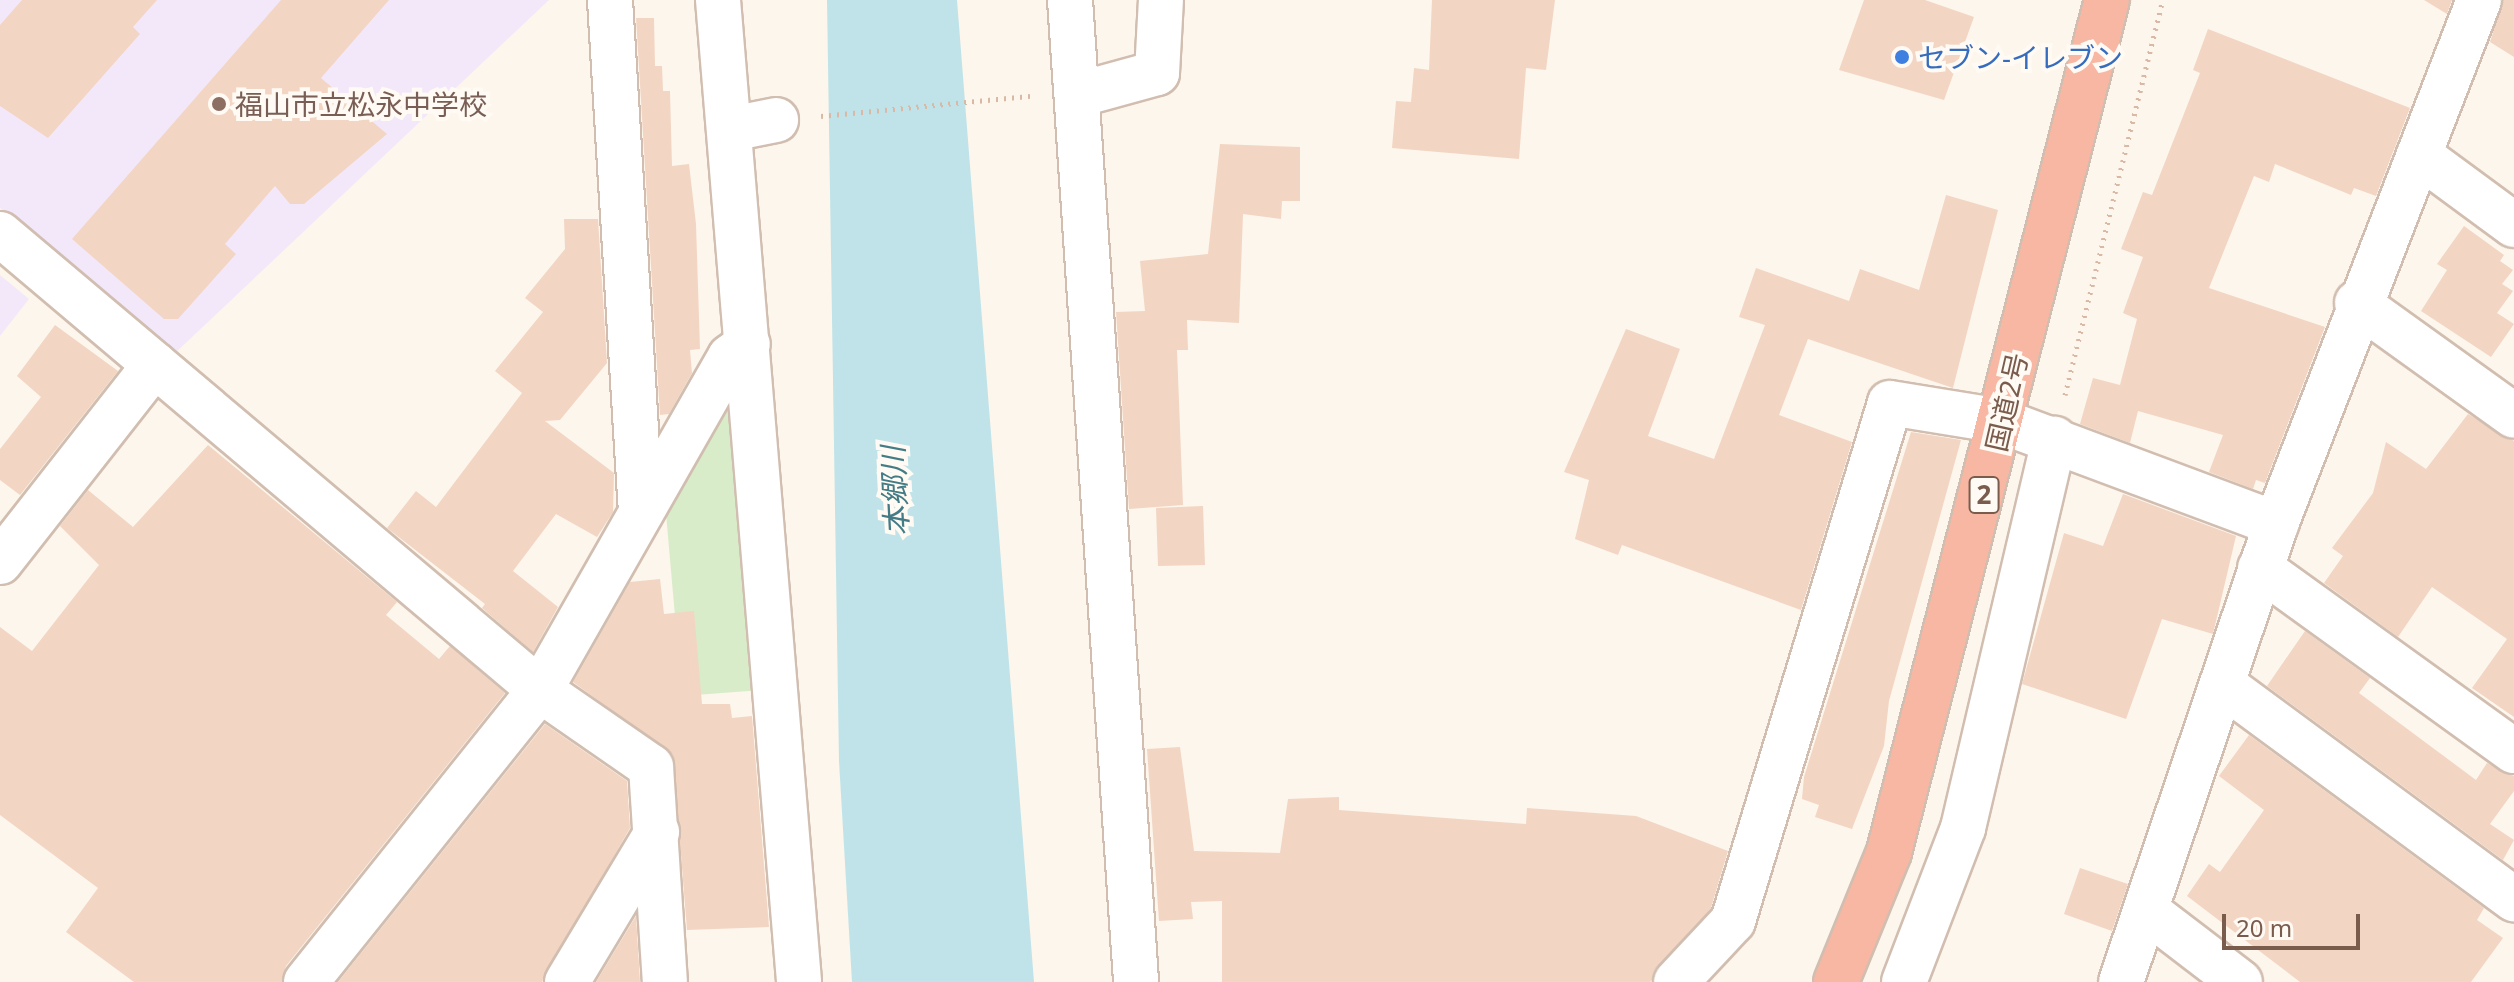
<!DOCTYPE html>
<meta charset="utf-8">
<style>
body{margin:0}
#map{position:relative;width:2514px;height:982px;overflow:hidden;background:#fdf6ec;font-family:"Noto Sans","Noto Sans JP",sans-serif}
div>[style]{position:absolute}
.education>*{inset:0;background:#f3e8fa}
.green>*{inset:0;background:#d8ecc9}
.water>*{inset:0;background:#bfe3e8}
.building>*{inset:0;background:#f3d5c3}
.path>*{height:5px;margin-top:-2.5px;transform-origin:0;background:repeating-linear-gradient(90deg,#d9b8a5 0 2px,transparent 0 8px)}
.roads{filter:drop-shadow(2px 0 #d1beb0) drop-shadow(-2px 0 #d1beb0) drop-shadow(0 2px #d1beb0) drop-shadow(0 -2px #d1beb0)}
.minor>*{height:44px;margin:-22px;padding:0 22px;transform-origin:22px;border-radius:22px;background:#fff}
.highway>*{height:44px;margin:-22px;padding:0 22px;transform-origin:22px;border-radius:22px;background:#f7b7a3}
.dots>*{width:22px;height:22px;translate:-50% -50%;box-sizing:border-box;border:4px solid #fffaf3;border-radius:50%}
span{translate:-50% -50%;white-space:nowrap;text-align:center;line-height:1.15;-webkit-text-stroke:8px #fffaf3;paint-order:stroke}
.shield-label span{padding:2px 6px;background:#fffaf3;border:2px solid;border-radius:6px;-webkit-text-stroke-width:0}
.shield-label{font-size:26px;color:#7a5c4d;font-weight:700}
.shop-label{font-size:28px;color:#366cbe}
.left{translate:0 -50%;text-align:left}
.education-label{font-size:28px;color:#785e54}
.street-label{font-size:28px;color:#7a5c4d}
.water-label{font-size:30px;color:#437c86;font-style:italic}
.scale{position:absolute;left:2222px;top:914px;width:138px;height:36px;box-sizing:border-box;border:4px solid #7a5c4d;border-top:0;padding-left:10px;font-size:24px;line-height:28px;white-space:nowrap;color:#7a5c4d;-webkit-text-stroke:6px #fffaf3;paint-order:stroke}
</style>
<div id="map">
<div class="education">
<div style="clip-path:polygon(0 0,549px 0,173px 355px,0 208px)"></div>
<div style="clip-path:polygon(0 275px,29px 299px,0 336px)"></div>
</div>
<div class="green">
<div style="clip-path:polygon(736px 387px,762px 690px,682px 696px,665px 502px)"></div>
</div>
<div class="water">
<div style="clip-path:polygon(827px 0,957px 0,1034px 982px,852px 982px,839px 761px)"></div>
</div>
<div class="building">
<div style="clip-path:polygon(22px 0,157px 0,133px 27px,140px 34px,48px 138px,0 106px,0 25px)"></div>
<div style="clip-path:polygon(281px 0,389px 0,321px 78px,387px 134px,304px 204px,290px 204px,275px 186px,225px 244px,236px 254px,178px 319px,164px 319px,72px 239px)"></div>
<div style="clip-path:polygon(1432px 0,1555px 0,1546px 70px,1526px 68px,1519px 159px,1392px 148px,1396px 101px,1411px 102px,1414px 68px,1429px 70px)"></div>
<div style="clip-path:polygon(1864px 0,1925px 0,1974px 17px,1944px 100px,1839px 70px)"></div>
<div style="clip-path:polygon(2424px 0,2452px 0,2447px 14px)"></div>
<div style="clip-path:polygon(2503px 0,2514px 0,2514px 57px,2490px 42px)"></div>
<div style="clip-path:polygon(636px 18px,654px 18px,655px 66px,662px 66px,663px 91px,670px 91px,672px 166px,689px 164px,696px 224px,700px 349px,690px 350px,692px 373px,669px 414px,660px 415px)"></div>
<div style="clip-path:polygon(2208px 29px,2410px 108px,2376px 196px,2354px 188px,2351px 195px,2275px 164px,2269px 182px,2254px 176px,2209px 288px,2325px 327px,2265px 483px,2256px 480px,2253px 489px,2209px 472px,2223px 435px,2138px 411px,2130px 443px,2080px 424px,2093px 378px,2120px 385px,2137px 319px,2123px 313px,2143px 257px,2121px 249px,2143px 192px,2152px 195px,2200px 73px,2193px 70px)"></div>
<div style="clip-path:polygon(1220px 144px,1300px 147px,1300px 201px,1282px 201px,1281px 219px,1243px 214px,1239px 323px,1187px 320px,1188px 350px,1177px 350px,1183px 505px,1129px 509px,1116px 312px,1145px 311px,1140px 261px,1208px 254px)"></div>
<div style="clip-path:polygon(1946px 195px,1998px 210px,1953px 388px,1808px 339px,1779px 415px,1852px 442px,1801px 610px,1622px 545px,1618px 555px,1575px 539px,1589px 480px,1564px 472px,1626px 329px,1680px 349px,1648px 436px,1714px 459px,1765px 325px,1739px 317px,1756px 268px,1849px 301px,1860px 269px,1919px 290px)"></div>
<div style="clip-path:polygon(564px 219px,598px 219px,607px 363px,560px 420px,545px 421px,614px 473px,613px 512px,597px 537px,556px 514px,513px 571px,558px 607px,533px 652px,482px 608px,485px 604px,387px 528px,416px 491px,436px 507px,522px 393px,495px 371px,543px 312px,525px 298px,565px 249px)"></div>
<div style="clip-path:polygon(2464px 226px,2504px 255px,2500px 261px,2513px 270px,2502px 284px,2513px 291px,2497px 313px,2514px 324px,2491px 357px,2421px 311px,2447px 270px,2437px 264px)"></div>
<div style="clip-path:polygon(55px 325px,118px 371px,20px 495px,0 480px,0 449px,41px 397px,17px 376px)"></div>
<div style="clip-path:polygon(2468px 414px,2514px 441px,2514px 717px,2472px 688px,2507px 639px,2432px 587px,2398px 637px,2324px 583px,2343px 556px,2332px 548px,2373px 493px,2386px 442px,2426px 469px)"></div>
<div style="clip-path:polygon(1911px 432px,1961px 440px,1889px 701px,1884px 746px,1852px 829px,1815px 817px,1819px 805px,1802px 799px,1804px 777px)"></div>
<div style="clip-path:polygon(208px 445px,397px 602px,386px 615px,439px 659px,450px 646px,505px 693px,286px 966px,282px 982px,134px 982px,66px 932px,98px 888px,0 815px,0 627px,32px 651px,99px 565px,60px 526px,88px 490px,133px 527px)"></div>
<div style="clip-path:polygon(2123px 494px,2236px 536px,2213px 634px,2162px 619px,2126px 719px,2022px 684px,2064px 533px,2103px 546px)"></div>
<div style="clip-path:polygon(1203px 506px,1205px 565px,1158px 566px,1156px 508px)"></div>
<div style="clip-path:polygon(660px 579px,664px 614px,694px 611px,702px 704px,730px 704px,732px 718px,752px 716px,769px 927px,687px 930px,673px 755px,573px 682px,630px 582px)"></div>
<div style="clip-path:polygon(2305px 631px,2370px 678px,2359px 693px,2476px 780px,2487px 763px,2514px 776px,2514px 791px,2490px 824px,2514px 840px,2503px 860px,2267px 686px)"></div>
<div style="clip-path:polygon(545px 724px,627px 781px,630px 828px,542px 982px,338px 982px)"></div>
<div style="clip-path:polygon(2249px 735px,2484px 908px,2477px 920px,2503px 938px,2471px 982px,2300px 982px,2187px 896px,2209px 864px,2220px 872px,2264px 810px,2219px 776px)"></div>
<div style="clip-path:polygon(1180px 747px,1194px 851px,1280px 853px,1288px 799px,1339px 797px,1339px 810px,1526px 824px,1527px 808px,1636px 816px,1728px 851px,1711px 908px,1650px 982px,1222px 982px,1222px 901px,1191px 902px,1193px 919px,1159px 921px,1147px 749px)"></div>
<div style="clip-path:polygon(2080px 868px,2128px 884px,2112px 931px,2064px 914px)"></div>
<div style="clip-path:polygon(636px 916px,640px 982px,596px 982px)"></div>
</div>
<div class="path">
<div style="left:821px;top:116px;width:210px;rotate:-5.5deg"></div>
<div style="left:2065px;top:395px;width:407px;rotate:-76.1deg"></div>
</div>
<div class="roads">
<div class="minor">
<div style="left:610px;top:0;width:513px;rotate:86.54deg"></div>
<div style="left:718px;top:0;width:985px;rotate:85.28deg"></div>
<div style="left:1070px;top:0;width:984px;rotate:86.15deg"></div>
<div style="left:1077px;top:95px;width:83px;rotate:-15.4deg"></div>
<div style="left:1157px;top:73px;width:73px;rotate:-86.9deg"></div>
<div style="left:731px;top:129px;width:46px;rotate:-11.3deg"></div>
<div style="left:2419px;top:155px;width:118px;rotate:36.4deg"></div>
<div style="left:0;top:234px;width:707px;rotate:40.18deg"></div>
<div style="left:540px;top:690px;width:135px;rotate:34.7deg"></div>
<div style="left:651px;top:767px;width:215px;rotate:86.3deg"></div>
<div style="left:2357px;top:303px;width:193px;rotate:35.7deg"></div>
<div style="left:0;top:562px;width:251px;rotate:-51.9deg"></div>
<div style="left:2260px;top:568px;width:313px;rotate:35.8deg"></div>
<div style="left:2222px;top:684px;width:363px;rotate:36.4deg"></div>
<div style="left:2147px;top:911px;width:117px;rotate:37.4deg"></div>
<div style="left:306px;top:982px;width:374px;rotate:-51.3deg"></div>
<div style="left:540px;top:690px;width:383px;rotate:-60.3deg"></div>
<div style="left:730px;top:357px;width:22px;rotate:-36deg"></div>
<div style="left:567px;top:982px;width:175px;rotate:-59deg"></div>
<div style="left:1676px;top:982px;width:83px;rotate:-46.9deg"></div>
<div style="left:1733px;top:921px;width:541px;rotate:-73.14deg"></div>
<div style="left:1890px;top:403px;width:112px;rotate:9.2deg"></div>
<div style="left:2001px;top:421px;width:294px;rotate:20.5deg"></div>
<div style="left:1904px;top:982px;width:165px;rotate:-69deg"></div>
<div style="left:1963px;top:828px;width:400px;rotate:-76.8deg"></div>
<div style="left:2121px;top:982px;width:484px;rotate:-71.3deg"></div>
<div style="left:2276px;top:524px;width:562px;rotate:-68.82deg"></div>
</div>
<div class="highway">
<div style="left:1836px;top:982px;width:140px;rotate:-67.8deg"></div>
<div style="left:1889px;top:852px;width:879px;rotate:-75.65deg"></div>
</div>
</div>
<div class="dots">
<div style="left:1902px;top:57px;background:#3f7fe0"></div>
<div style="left:219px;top:104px;background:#8d6e63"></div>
</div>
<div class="shield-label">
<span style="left:1984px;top:495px">2</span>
</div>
<div class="shop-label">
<span class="left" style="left:1918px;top:57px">セブン-イレブン</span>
</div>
<div class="education-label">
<span class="left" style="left:235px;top:104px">福山市立松永中学校</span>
</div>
<div class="street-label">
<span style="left:2006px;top:402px;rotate:-77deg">国道2号</span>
</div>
<div class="water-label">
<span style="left:895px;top:491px;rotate:-93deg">本郷川</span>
</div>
<div class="scale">20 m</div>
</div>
